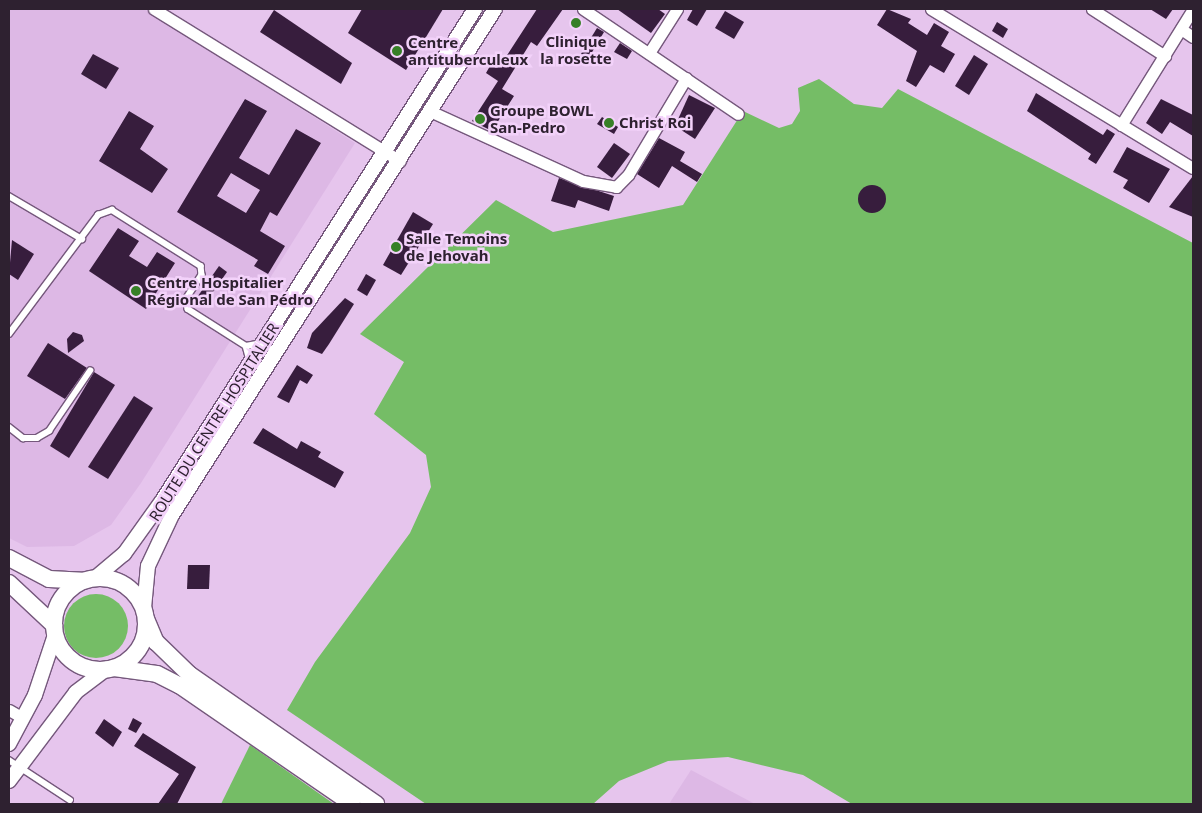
<!DOCTYPE html>
<meta charset="utf-8">
<style>
body{margin:0}
#map{position:relative;width:1202px;height:813px;overflow:hidden;background:#e6c5ed;font-family:"Noto Sans",sans-serif}
div>[style]{position:absolute}
.built>*{inset:0;background:#ddb8e5}
.green>*{inset:0;background:#75bd66}
.round{border-radius:50%}
.building>*{inset:0;background:#371d3d}
.roads{filter:drop-shadow(1px 0 #75587c) drop-shadow(-1px 0 #75587c) drop-shadow(0 1px #75587c) drop-shadow(0 -1px #75587c)}
.service>*{height:5.5px;margin:-2.75px;padding:0 2.75px;transform-origin:2.75px;border-radius:2.75px;background:#fff}
.minor>*{height:11px;margin:-5.5px;padding:0 5.5px;transform-origin:5.5px;border-radius:5.5px;background:#fff}
.tertiary>*{height:14px;margin:-7px;padding:0 7px;transform-origin:7px;border-radius:7px;background:#fff}
.secondary>*{height:16px;margin:-8px;padding:0 8px;transform-origin:8px;border-radius:8px;background:#fff}
.secondary>.ring{margin:-8px;padding:0;box-sizing:content-box;background:none;border:16px solid #fff;border-radius:50%}
.dots>*{width:14px;height:14px;translate:-50% -50%;box-sizing:border-box;border:2px solid #f3d2fa;border-radius:50%}
span{translate:-50% -50%;white-space:nowrap;text-align:center;line-height:1.15;-webkit-text-stroke:5px #f3d2fa;paint-order:stroke}
.poi-label{font-size:15px;color:#2e2130;font-weight:700}
.left{translate:0 -50%;text-align:left}
.street-label{font-size:15px;color:#2e2130}
.frame{position:absolute;inset:0;border:10px solid #2e2130;pointer-events:none}
</style>
<div id="map">
<div class="built">
<div style="clip-path:polygon(9px 9px,144px 9px,355px 143px,141px 483px,111px 525px,74px 546px,27px 547px,9px 538px)"></div>
<div style="clip-path:polygon(691px 770px,755px 804px,669px 804px)"></div>
</div>
<div class="green">
<div style="clip-path:polygon(819px 79px,854px 104px,882px 108px,898px 89px,1193px 243px,1193px 804px,852px 804px,803px 775px,728px 757px,668px 761px,619px 781px,593px 804px,426px 804px,287px 710px,315px 662px,410px 533px,431px 487px,426px 455px,374px 414px,404px 362px,360px 334px,496px 200px,553px 232px,683px 205px,743px 111px,779px 128px,792px 124px,800px 111px,798px 88px)"></div>
<div class="round" style="left:64px;top:594px;width:64px;height:64px"></div>
<div style="clip-path:polygon(250px 745px,334px 804px,221px 804px)"></div>
</div>
<div class="building">
<div style="clip-path:polygon(362px 9px,443px 9px,406px 70px,348px 33px)"></div>
<div style="clip-path:polygon(537px 9px,563px 9px,537px 46px,531px 42px,502px 89px,514px 96px,492px 131px,472px 121px,498px 81px,486px 73px,494px 59px,502px 63px)"></div>
<div style="clip-path:polygon(617px 9px,658px 9px,665px 14px,651px 33px)"></div>
<div style="clip-path:polygon(693px 9px,707px 9px,697px 26px,687px 20px)"></div>
<div style="clip-path:polygon(887px 9px,911px 19px,908px 23px,927px 35px,934px 23px,949px 32px,941px 46px,955px 54px,944px 73px,930px 65px,916px 87px,906px 81px,917px 51px,877px 25px)"></div>
<div style="clip-path:polygon(1150px 9px,1173px 9px,1166px 19px)"></div>
<div style="clip-path:polygon(274px 10px,352px 63px,341px 84px,260px 32px)"></div>
<div style="clip-path:polygon(725px 11px,744px 22px,734px 39px,715px 28px)"></div>
<div style="clip-path:polygon(997px 22px,1008px 29px,1003px 38px,992px 31px)"></div>
<div style="clip-path:polygon(597px 28px,604px 32px,588px 59px,581px 54px)"></div>
<div style="clip-path:polygon(620px 43px,632px 51px,627px 59px,614px 52px)"></div>
<div style="clip-path:polygon(93px 54px,119px 68px,106px 89px,81px 74px)"></div>
<div style="clip-path:polygon(974px 55px,988px 64px,969px 95px,955px 86px)"></div>
<div style="clip-path:polygon(1036px 93px,1103px 135px,1107px 129px,1115px 134px,1096px 164px,1088px 159px,1091px 154px,1027px 111px)"></div>
<div style="clip-path:polygon(689px 95px,715px 108px,695px 139px,675px 126px)"></div>
<div style="clip-path:polygon(evenodd,245px 99px,267px 111px,239px 158px,269px 175px,296px 129px,321px 143px,277px 216px,270px 212px,260px 231px,285px 246px,268px 274px,254px 266px,258px 260px,177px 212px,245px 99px,231px 173px,260px 190px,246px 213px,217px 196px,231px 173px)"></div>
<div style="clip-path:polygon(1161px 99px,1193px 115px,1193px 136px,1170px 122px,1162px 134px,1146px 123px)"></div>
<div style="clip-path:polygon(129px 111px,154px 126px,140px 149px,168px 169px,152px 193px,99px 161px)"></div>
<div style="clip-path:polygon(602px 117px,618px 127px,614px 134px,597px 124px)"></div>
<div style="clip-path:polygon(659px 138px,685px 152px,680px 161px,702px 174px,697px 182px,672px 166px,659px 188px,637px 174px)"></div>
<div style="clip-path:polygon(614px 143px,630px 154px,612px 178px,597px 167px)"></div>
<div style="clip-path:polygon(1127px 147px,1170px 169px,1149px 203px,1123px 188px,1128px 180px,1113px 172px)"></div>
<div style="clip-path:polygon(1193px 176px,1193px 217px,1169px 207px)"></div>
<div style="clip-path:polygon(559px 178px,614px 196px,609px 211px,578px 200px,575px 208px,551px 201px)"></div>
<div class="round" style="left:858px;top:185px;width:28px;height:28px"></div>
<div style="clip-path:polygon(413px 212px,433px 224px,401px 275px,383px 265px)"></div>
<div style="clip-path:polygon(118px 228px,139px 241px,129px 256px,147px 267px,157px 252px,175px 263px,146px 309px,89px 271px)"></div>
<div style="clip-path:polygon(12px 240px,34px 254px,18px 280px,9px 274px)"></div>
<div style="clip-path:polygon(219px 266px,227px 272px,206px 302px,198px 296px)"></div>
<div style="clip-path:polygon(366px 274px,376px 280px,367px 296px,357px 290px)"></div>
<div style="clip-path:polygon(345px 298px,354px 304px,329px 344px,322px 354px,307px 348px,312px 333px)"></div>
<div style="clip-path:polygon(73px 332px,82px 335px,84px 341px,68px 353px,67px 339px)"></div>
<div style="clip-path:polygon(48px 343px,87px 368px,65px 399px,27px 376px)"></div>
<div style="clip-path:polygon(297px 365px,313px 375px,307px 384px,300px 380px,289px 403px,277px 397px)"></div>
<div style="clip-path:polygon(94px 372px,115px 385px,69px 458px,50px 446px)"></div>
<div style="clip-path:polygon(134px 396px,153px 408px,108px 479px,88px 467px)"></div>
<div style="clip-path:polygon(263px 428px,297px 449px,301px 441px,321px 452px,318px 457px,344px 472px,335px 488px,253px 443px)"></div>
<div style="clip-path:polygon(188px 565px,210px 565px,209px 589px,187px 589px)"></div>
<div style="clip-path:polygon(133px 718px,142px 723px,136px 733px,128px 729px)"></div>
<div style="clip-path:polygon(104px 719px,122px 732px,113px 747px,95px 733px)"></div>
<div style="clip-path:polygon(143px 733px,196px 767px,177px 804px,158px 804px,179px 774px,134px 746px)"></div>
</div>
<div class="roads">
<div class="service">
<div style="left:9px;top:196px;width:85px;rotate:30.5deg"></div>
<div style="left:9px;top:334px;width:149px;rotate:-53.2deg"></div>
<div style="left:98px;top:215px;width:15px;rotate:-20deg"></div>
<div style="left:112px;top:210px;width:105px;rotate:32.2deg"></div>
<div style="left:201px;top:266px;width:9px;rotate:84deg"></div>
<div style="left:202px;top:275px;width:30px;rotate:123deg"></div>
<div style="left:186px;top:300px;width:9px;rotate:77deg"></div>
<div style="left:188px;top:309px;width:69px;rotate:32.5deg"></div>
<div style="left:246px;top:346px;width:16px;rotate:-11deg"></div>
<div style="left:262px;top:343px;width:15px;rotate:32deg"></div>
<div style="left:246px;top:346px;width:16px;rotate:75deg"></div>
<div style="left:250px;top:361px;width:17px;rotate:33deg"></div>
<div style="left:9px;top:427px;width:18px;rotate:38deg"></div>
<div style="left:23px;top:438px;width:14px"></div>
<div style="left:37px;top:438px;width:14px;rotate:-30deg"></div>
<div style="left:49px;top:431px;width:73px;rotate:-55.7deg"></div>
<div style="left:9px;top:760px;width:73px;rotate:33.3deg"></div>
</div>
<div class="minor">
<div style="left:154px;top:9px;width:289px;rotate:31.7deg"></div>
<div style="left:583px;top:9px;width:187px;rotate:34.1deg"></div>
<div style="left:931px;top:9px;width:306px;rotate:31.3deg"></div>
<div style="left:1092px;top:9px;width:87px;rotate:32.8deg"></div>
<div style="left:1181px;top:29px;width:14px;rotate:34deg"></div>
<div style="left:649px;top:53px;width:52px;rotate:-57.5deg"></div>
<div style="left:432px;top:112px;width:166px;rotate:24.6deg"></div>
<div style="left:583px;top:181px;width:34px;rotate:10deg"></div>
<div style="left:616px;top:187px;width:17px;rotate:-45deg"></div>
<div style="left:628px;top:175px;width:113px;rotate:-59.1deg"></div>
<div style="left:1121px;top:125px;width:137px;rotate:-58.2deg"></div>
<div style="left:9px;top:710px;width:16px;rotate:30deg"></div>
</div>
<div class="tertiary">
<div style="left:95px;top:578px;width:38px;rotate:-40deg"></div>
<div style="left:124px;top:554px;width:65px;rotate:-54.4deg"></div>
<div style="left:162px;top:501px;width:583px;rotate:-57.54deg"></div>
<div style="left:144px;top:608px;width:42px;rotate:-84.6deg"></div>
<div style="left:148px;top:566px;width:56px;rotate:-64.8deg"></div>
<div style="left:172px;top:515px;width:600px;rotate:-57.45deg"></div>
<div style="left:9px;top:744px;width:55px;rotate:-62deg"></div>
<div style="left:35px;top:695px;width:63px;rotate:-71.6deg"></div>
<div style="left:9px;top:781px;width:111px;rotate:-53deg"></div>
<div style="left:76px;top:692px;width:39px;rotate:-37deg"></div>
</div>
<div class="secondary">
<div style="left:9px;top:558px;width:45px;rotate:27.7deg"></div>
<div style="left:49px;top:579px;width:34px;rotate:3deg"></div>
<div class="ring" style="left:54px;top:578px;width:76px;height:76px"></div>
<div style="left:9px;top:583px;width:62px;rotate:43deg"></div>
<div style="left:146px;top:619px;width:25px;rotate:67deg"></div>
<div style="left:156px;top:642px;width:46px;rotate:44.1deg"></div>
<div style="left:189px;top:674px;width:228px;rotate:34.8deg"></div>
<div style="left:114px;top:668px;width:43px;rotate:7.9deg"></div>
<div style="left:157px;top:674px;width:25px;rotate:27deg"></div>
<div style="left:179px;top:685px;width:210px;rotate:34.5deg"></div>
</div>
</div>
<div class="dots">
<div style="left:576px;top:23px;background:#378027"></div>
<div style="left:397px;top:51px;background:#378027"></div>
<div style="left:480px;top:119px;background:#378027"></div>
<div style="left:609px;top:123px;background:#378027"></div>
<div style="left:396px;top:247px;background:#378027"></div>
<div style="left:136px;top:291px;background:#378027"></div>
</div>
<div class="poi-label">
<span style="left:576px;top:50px">Clinique<br>la rosette</span>
<span class="left" style="left:408px;top:51px">Centre<br>antituberculeux</span>
<span class="left" style="left:490px;top:119px">Groupe BOWL<br>San-Pedro</span>
<span class="left" style="left:619px;top:123px">Christ Roi</span>
<span class="left" style="left:406px;top:247px">Salle Temoins<br>de Jehovah</span>
<span class="left" style="left:147px;top:291px">Centre Hospitalier<br>Régional de San Pédro</span>
</div>
<div class="street-label">
<span style="left:214px;top:422px;rotate:-58deg">ROUTE DU CENTRE HOSPITALIER</span>
</div>
<div class="frame"></div>
</div>
